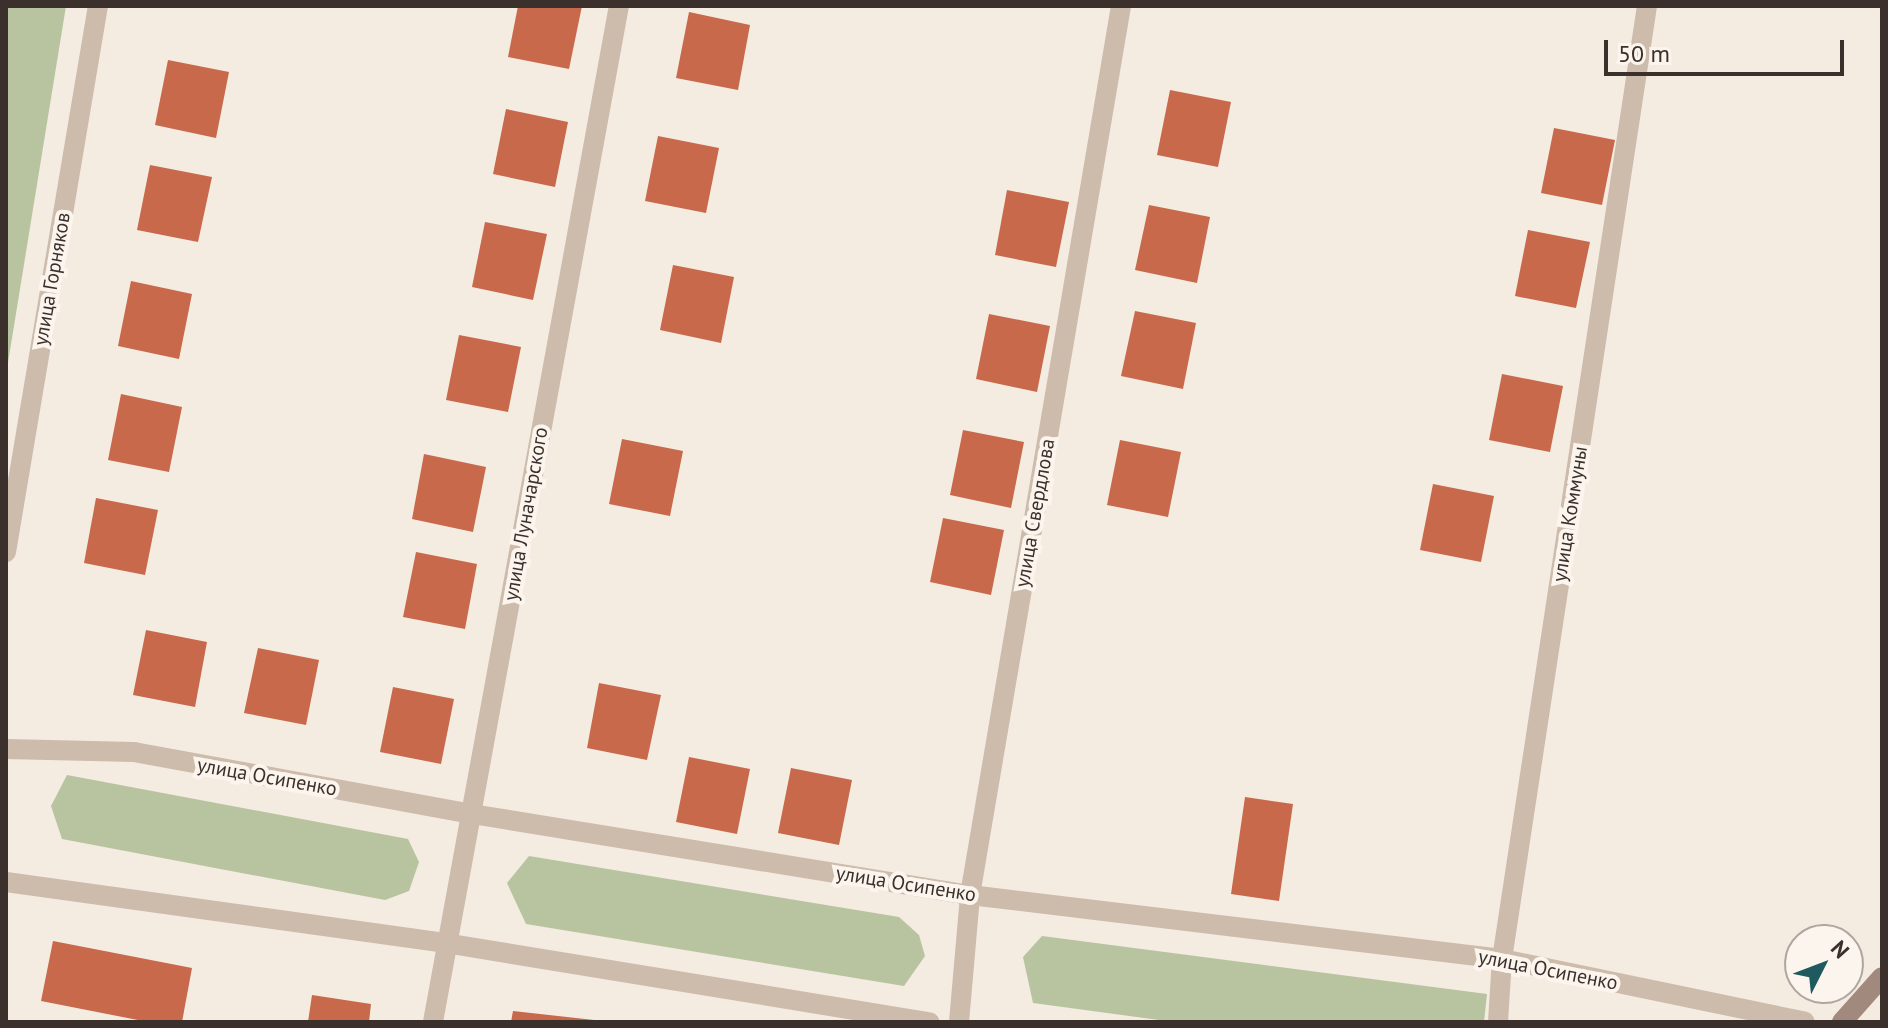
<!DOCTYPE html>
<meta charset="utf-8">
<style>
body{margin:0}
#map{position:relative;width:1888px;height:1028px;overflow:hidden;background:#f4ebe1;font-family:"PT Sans",sans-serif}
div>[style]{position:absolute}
.green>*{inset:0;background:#b8c4a0}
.building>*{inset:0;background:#c8694b}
.minor>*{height:20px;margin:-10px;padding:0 10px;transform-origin:10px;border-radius:10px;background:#cdbbac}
.secondary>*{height:20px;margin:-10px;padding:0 10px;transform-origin:10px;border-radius:10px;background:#a18a7d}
span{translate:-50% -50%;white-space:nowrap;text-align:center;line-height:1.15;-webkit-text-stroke:8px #fbf5ee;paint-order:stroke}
.street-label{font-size:20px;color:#3b302b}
.frame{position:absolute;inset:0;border:8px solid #3b302b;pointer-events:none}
.north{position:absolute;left:1784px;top:924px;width:80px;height:80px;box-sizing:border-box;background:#fbf5ee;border:2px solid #aea6a0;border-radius:50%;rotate:48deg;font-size:22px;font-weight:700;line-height:32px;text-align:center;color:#3b302b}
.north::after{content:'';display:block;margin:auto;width:28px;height:36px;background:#1f5a5e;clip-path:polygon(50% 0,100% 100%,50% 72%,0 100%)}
.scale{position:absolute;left:1604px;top:40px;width:240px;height:36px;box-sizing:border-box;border:4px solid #3b302b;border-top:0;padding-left:10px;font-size:24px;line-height:28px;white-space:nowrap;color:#3b302b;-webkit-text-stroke:6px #fbf5ee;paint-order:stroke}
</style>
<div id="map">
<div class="green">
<div style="clip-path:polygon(6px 6px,66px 6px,6px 375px)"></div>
<div style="clip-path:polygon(67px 775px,408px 839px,419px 862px,409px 891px,385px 900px,62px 839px,51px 806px)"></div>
<div style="clip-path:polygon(529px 856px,899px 917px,919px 935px,925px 956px,904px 986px,526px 924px,507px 883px)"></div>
<div style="clip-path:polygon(1042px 936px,1487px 994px,1484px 1022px,1174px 1022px,1033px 1003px,1023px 957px)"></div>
</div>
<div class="building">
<div style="clip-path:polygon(518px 6px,582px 6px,569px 69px,508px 57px)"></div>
<div style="clip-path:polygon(689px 12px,750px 25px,738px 90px,676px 78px)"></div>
<div style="clip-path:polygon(168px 60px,229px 72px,216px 138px,155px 125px)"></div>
<div style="clip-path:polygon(1170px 90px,1231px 102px,1218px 167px,1157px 155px)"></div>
<div style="clip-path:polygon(506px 109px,568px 122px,555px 187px,493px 174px)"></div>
<div style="clip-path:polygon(1554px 128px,1615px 140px,1602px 205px,1541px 193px)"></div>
<div style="clip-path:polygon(658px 136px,719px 148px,706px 213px,645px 201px)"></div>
<div style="clip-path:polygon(150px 165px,212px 177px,198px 242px,137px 230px)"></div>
<div style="clip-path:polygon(1007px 190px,1069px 202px,1056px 267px,995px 255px)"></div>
<div style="clip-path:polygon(1149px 205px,1210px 217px,1197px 283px,1135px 270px)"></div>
<div style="clip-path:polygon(485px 222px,547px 234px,533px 300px,472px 287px)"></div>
<div style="clip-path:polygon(1528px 230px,1590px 242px,1576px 308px,1515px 296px)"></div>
<div style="clip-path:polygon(673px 265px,734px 277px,721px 343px,660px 330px)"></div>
<div style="clip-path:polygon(131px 281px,192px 294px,179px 359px,118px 346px)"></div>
<div style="clip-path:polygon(1135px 311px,1196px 323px,1183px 389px,1121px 376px)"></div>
<div style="clip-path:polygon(989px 314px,1050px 326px,1037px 392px,976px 379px)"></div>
<div style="clip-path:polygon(459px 335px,521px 347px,508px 412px,446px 400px)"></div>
<div style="clip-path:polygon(1502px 374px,1563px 386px,1550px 452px,1489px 440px)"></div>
<div style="clip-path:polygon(121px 394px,182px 407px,169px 472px,108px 460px)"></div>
<div style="clip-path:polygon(963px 430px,1024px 442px,1011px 508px,950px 495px)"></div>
<div style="clip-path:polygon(622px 439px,683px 451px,670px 516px,609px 504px)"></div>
<div style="clip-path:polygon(1120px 440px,1181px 452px,1168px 517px,1107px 505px)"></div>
<div style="clip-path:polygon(424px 454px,486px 467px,473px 532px,412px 519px)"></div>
<div style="clip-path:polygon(1433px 484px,1494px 496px,1481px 562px,1420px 550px)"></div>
<div style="clip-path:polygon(96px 498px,158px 510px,145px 575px,84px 563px)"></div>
<div style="clip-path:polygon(943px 518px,1004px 530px,991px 595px,930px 582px)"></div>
<div style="clip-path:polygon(416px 552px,477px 564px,465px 629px,403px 617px)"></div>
<div style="clip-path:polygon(146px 630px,207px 642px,195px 707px,133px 695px)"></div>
<div style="clip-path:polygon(258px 648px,319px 660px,306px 725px,244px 713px)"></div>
<div style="clip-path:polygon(599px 683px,661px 695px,647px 760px,587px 748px)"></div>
<div style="clip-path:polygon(393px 687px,454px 699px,441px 764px,380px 752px)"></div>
<div style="clip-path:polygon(689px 757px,750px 769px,737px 834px,676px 822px)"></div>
<div style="clip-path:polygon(791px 768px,852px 780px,839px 845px,778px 833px)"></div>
<div style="clip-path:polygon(1245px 797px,1293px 804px,1279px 901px,1231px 894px)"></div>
<div style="clip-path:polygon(53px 941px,192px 968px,182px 1022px,148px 1022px,41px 1001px)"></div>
<div style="clip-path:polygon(312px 995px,371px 1004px,369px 1022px,308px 1022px)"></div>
<div style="clip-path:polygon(513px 1011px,594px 1020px,594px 1022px,511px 1022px)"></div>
</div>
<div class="minor">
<div style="left:6px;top:552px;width:554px;rotate:-80.44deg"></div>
<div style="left:6px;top:749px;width:128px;rotate:1.3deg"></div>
<div style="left:134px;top:752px;width:344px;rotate:10.4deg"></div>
<div style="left:472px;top:814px;width:505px;rotate:9.24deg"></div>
<div style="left:970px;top:895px;width:536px;rotate:6.86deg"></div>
<div style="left:1502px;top:959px;width:309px;rotate:11.7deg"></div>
<div style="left:6px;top:882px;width:443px;rotate:7.9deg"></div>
<div style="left:445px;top:943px;width:491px;rotate:9.3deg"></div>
<div style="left:433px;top:1022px;width:1033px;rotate:-79.63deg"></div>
<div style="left:959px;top:1022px;width:127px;rotate:-85deg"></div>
<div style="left:970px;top:895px;width:902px;rotate:-80.36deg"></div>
<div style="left:1498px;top:1022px;width:63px;rotate:-86.4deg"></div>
<div style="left:1502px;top:959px;width:964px;rotate:-81.35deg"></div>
</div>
<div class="secondary">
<div style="left:1842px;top:1022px;width:60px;rotate:-48.4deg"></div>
</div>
<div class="street-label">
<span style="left:52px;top:279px;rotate:-80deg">улица Горняков</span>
<span style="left:1035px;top:513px;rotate:-80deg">улица Свердлова</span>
<span style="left:526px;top:514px;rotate:-80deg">улица Луначарского</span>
<span style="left:1570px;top:514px;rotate:-81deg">улица Коммуны</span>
<span style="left:267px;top:777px;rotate:10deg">улица Осипенко</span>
<span style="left:906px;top:884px;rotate:9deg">улица Осипенко</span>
<span style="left:1548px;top:970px;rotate:11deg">улица Осипенко</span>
</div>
<div class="frame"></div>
<div class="north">N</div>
<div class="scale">50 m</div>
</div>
